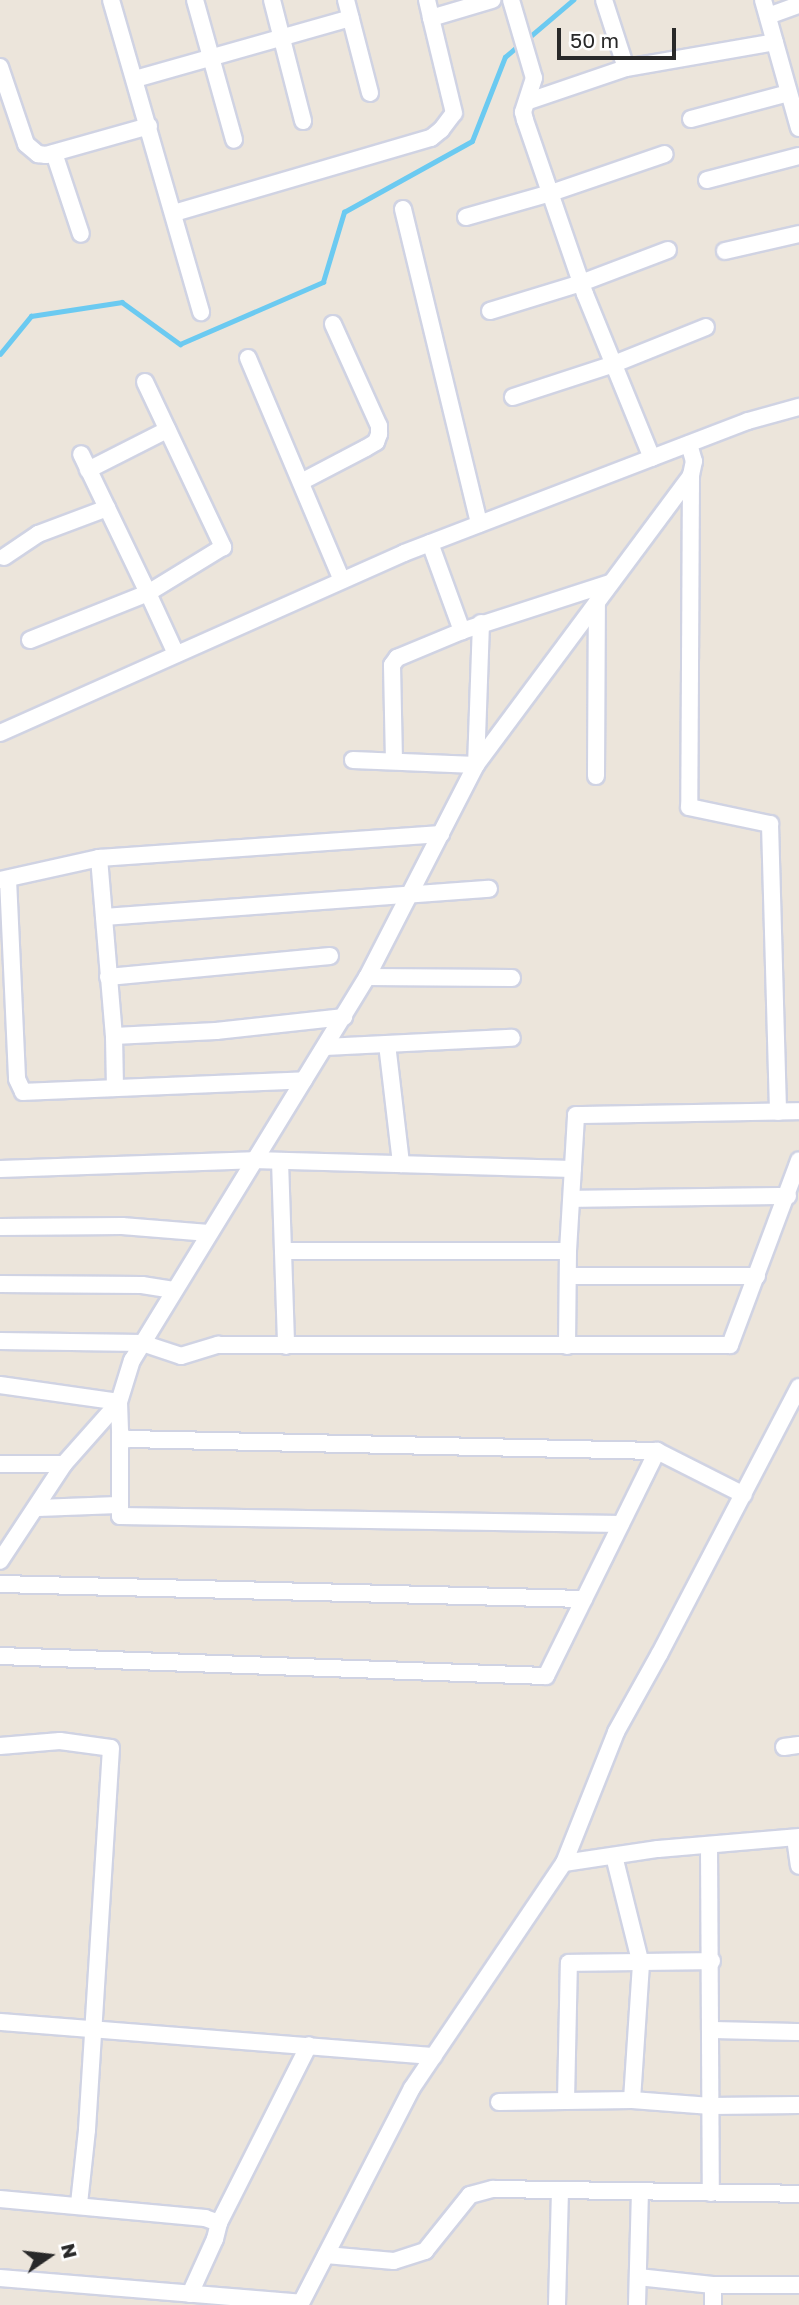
<!DOCTYPE html>
<style>
body{margin:0}
#map{position:relative;width:799px;height:2305px;overflow:hidden;background:#ece5db;font-family:"Golos Text",sans-serif}
div>[style]{position:absolute}
.stream>*{height:4.5px;margin:-2.25px;padding:0 2.25px;transform-origin:2.25px;border-radius:2.25px;background:#6bcaf1}
.roads{filter:drop-shadow(2px 0 #d0d3e3) drop-shadow(-2px 0 #d0d3e3) drop-shadow(0 2px #d0d3e3) drop-shadow(0 -2px #d0d3e3)}
.minor>*{height:16px;margin:-8px;padding:0 8px;transform-origin:8px;border-radius:8px;background:#fff}
span{translate:-50% -50%;white-space:nowrap;text-align:center;line-height:1.15;-webkit-text-stroke:6px #fff;paint-order:stroke}
.north{position:absolute;left:14px;top:2221px;width:70px;height:70px;-webkit-text-stroke:5px #fff;paint-order:stroke;rotate:76deg;font-size:19px;font-weight:700;line-height:28px;text-align:center;color:#292929}
.north::after{content:'';display:block;margin:auto;width:24px;height:32px;background:#292929;clip-path:polygon(50% 0,100% 100%,50% 72%,0 100%)}
.scale{position:absolute;left:557px;top:28px;width:119px;height:32px;box-sizing:border-box;border:4px solid #292929;border-top:0;padding-left:9px;font-size:21px;line-height:24px;white-space:nowrap;color:#292929;-webkit-text-stroke:5px #fff;paint-order:stroke}
</style>
<div id="map">
<div class="stream">
<div style="left:526px;top:40px;width:62px;rotate:-40.4deg"></div>
<div style="left:0;top:354px;width:49px;rotate:-50.8deg"></div>
<div style="left:31px;top:316px;width:92px;rotate:-8.7deg"></div>
<div style="left:122px;top:302px;width:72px;rotate:35.9deg"></div>
<div style="left:180px;top:344px;width:156px;rotate:-23.4deg"></div>
<div style="left:323px;top:282px;width:73px;rotate:-73.3deg"></div>
<div style="left:344px;top:212px;width:146px;rotate:-29deg"></div>
<div style="left:472px;top:141px;width:90px;rotate:-68.6deg"></div>
<div style="left:505px;top:57px;width:18px;rotate:-41deg"></div>
</div>
<div class="roads">
<div class="minor">
<div style="left:111px;top:0;width:325px;rotate:73.9deg"></div>
<div style="left:195px;top:0;width:145px;rotate:74.4deg"></div>
<div style="left:272px;top:0;width:125px;rotate:75.6deg"></div>
<div style="left:346px;top:0;width:96px;rotate:75.5deg"></div>
<div style="left:427px;top:0;width:18px;rotate:77deg"></div>
<div style="left:431px;top:18px;width:64px;rotate:-16.4deg"></div>
<div style="left:511px;top:0;width:81px;rotate:73.6deg"></div>
<div style="left:534px;top:78px;width:36px;rotate:108deg"></div>
<div style="left:523px;top:112px;width:8px;rotate:76deg"></div>
<div style="left:525px;top:120px;width:184px;rotate:71deg"></div>
<div style="left:585px;top:294px;width:177px;rotate:67.8deg"></div>
<div style="left:604px;top:0;width:71px;rotate:72.1deg"></div>
<div style="left:763px;top:0;width:133px;rotate:74.3deg"></div>
<div style="left:768px;top:16px;width:33px;rotate:-20deg"></div>
<div style="left:0;top:67px;width:81px;rotate:71.3deg"></div>
<div style="left:26px;top:144px;width:16px;rotate:40deg"></div>
<div style="left:38px;top:154px;width:8px;rotate:7deg"></div>
<div style="left:46px;top:155px;width:107px;rotate:-15.7deg"></div>
<div style="left:135px;top:79px;width:224px;rotate:-15.8deg"></div>
<div style="left:529px;top:101px;width:102px;rotate:-18.8deg"></div>
<div style="left:626px;top:68px;width:151px;rotate:-9.9deg"></div>
<div style="left:691px;top:119px;width:101px;rotate:-14.9deg"></div>
<div style="left:54px;top:153px;width:85px;rotate:71.6deg"></div>
<div style="left:707px;top:180px;width:95px;rotate:-14.6deg"></div>
<div style="left:403px;top:209px;width:324px;rotate:76.4deg"></div>
<div style="left:174px;top:213px;width:268px;rotate:-16.3deg"></div>
<div style="left:431px;top:138px;width:13px;rotate:-39deg"></div>
<div style="left:441px;top:130px;width:21px;rotate:-53deg"></div>
<div style="left:454px;top:113px;width:98px;rotate:-103.6deg"></div>
<div style="left:466px;top:217px;width:88px;rotate:-15.8deg"></div>
<div style="left:551px;top:193px;width:120px;rotate:-18.9deg"></div>
<div style="left:725px;top:251px;width:76px;rotate:-12.9deg"></div>
<div style="left:490px;top:311px;width:95px;rotate:-17.1deg"></div>
<div style="left:581px;top:283px;width:93px;rotate:-20.8deg"></div>
<div style="left:248px;top:358px;width:241px;rotate:67.1deg"></div>
<div style="left:145px;top:382px;width:183px;rotate:64.7deg"></div>
<div style="left:223px;top:547px;width:88px;rotate:148.5deg"></div>
<div style="left:148px;top:593px;width:67px;rotate:65.3deg"></div>
<div style="left:513px;top:397px;width:106px;rotate:-18.1deg"></div>
<div style="left:614px;top:364px;width:99px;rotate:-21.9deg"></div>
<div style="left:689px;top:444px;width:18px;rotate:74deg"></div>
<div style="left:694px;top:461px;width:14px;rotate:102deg"></div>
<div style="left:691px;top:475px;width:332px;rotate:90.3deg"></div>
<div style="left:689px;top:807px;width:83px;rotate:11.9deg"></div>
<div style="left:770px;top:824px;width:288px;rotate:88.4deg"></div>
<div style="left:88px;top:470px;width:89px;rotate:-26.9deg"></div>
<div style="left:301px;top:482px;width:73px;rotate:-27.6deg"></div>
<div style="left:366px;top:448px;width:12px;rotate:-31deg"></div>
<div style="left:376px;top:442px;width:9px;rotate:-69deg"></div>
<div style="left:379px;top:434px;width:8px;rotate:-90deg"></div>
<div style="left:379px;top:426px;width:112px;rotate:-114.3deg"></div>
<div style="left:430px;top:543px;width:94px;rotate:70deg"></div>
<div style="left:462px;top:631px;width:156px;rotate:-18deg"></div>
<div style="left:4px;top:557px;width:41px;rotate:-34.1deg"></div>
<div style="left:38px;top:534px;width:74px;rotate:-20.6deg"></div>
<div style="left:481px;top:623px;width:142px;rotate:92deg"></div>
<div style="left:476px;top:765px;width:238px;rotate:117.2deg"></div>
<div style="left:367px;top:977px;width:449px;rotate:121.5deg"></div>
<div style="left:132px;top:1360px;width:44px;rotate:107.2deg"></div>
<div style="left:119px;top:1402px;width:34px;rotate:88deg"></div>
<div style="left:120px;top:1436px;width:9px;rotate:21deg"></div>
<div style="left:128px;top:1439px;width:529px;rotate:1.3deg"></div>
<div style="left:657px;top:1451px;width:97px;rotate:26.8deg"></div>
<div style="left:30px;top:640px;width:127px;rotate:-21.7deg"></div>
<div style="left:148px;top:593px;width:154px;rotate:-115.7deg"></div>
<div style="left:0;top:733px;width:442px;rotate:-24deg"></div>
<div style="left:404px;top:553px;width:368px;rotate:-21deg"></div>
<div style="left:748px;top:421px;width:53px;rotate:-15.4deg"></div>
<div style="left:353px;top:760px;width:123px;rotate:2.3deg"></div>
<div style="left:476px;top:765px;width:361px;rotate:-53.4deg"></div>
<div style="left:394px;top:761px;width:96px;rotate:-91.2deg"></div>
<div style="left:392px;top:665px;width:9px;rotate:-54deg"></div>
<div style="left:397px;top:658px;width:70px;rotate:-22.6deg"></div>
<div style="left:596px;top:776px;width:174px;rotate:-89.7deg"></div>
<div style="left:99px;top:858px;width:179px;rotate:85.2deg"></div>
<div style="left:114px;top:1036px;width:102px;rotate:-2.8deg"></div>
<div style="left:216px;top:1031px;width:129px;rotate:-6.2deg"></div>
<div style="left:8px;top:879px;width:200px;rotate:87.4deg"></div>
<div style="left:17px;top:1079px;width:14px;rotate:65deg"></div>
<div style="left:23px;top:1092px;width:281px;rotate:-2.4deg"></div>
<div style="left:0;top:880px;width:101px;rotate:-12.5deg"></div>
<div style="left:99px;top:858px;width:343px;rotate:-4deg"></div>
<div style="left:104px;top:917px;width:386px;rotate:-4.2deg"></div>
<div style="left:108px;top:977px;width:223px;rotate:-5.4deg"></div>
<div style="left:367px;top:977px;width:145px;rotate:0.4deg"></div>
<div style="left:114px;top:1036px;width:52px;rotate:88.9deg"></div>
<div style="left:387px;top:1044px;width:121px;rotate:83.3deg"></div>
<div style="left:325px;top:1047px;width:187px;rotate:-2.8deg"></div>
<div style="left:280px;top:1161px;width:185px;rotate:88.1deg"></div>
<div style="left:0;top:1169px;width:253px;rotate:-2deg"></div>
<div style="left:253px;top:1160px;width:320px;rotate:1.6deg"></div>
<div style="left:572px;top:1199px;width:216px;rotate:-0.8deg"></div>
<div style="left:0;top:1227px;width:122px;rotate:-0.5deg"></div>
<div style="left:122px;top:1226px;width:87px;rotate:4.6deg"></div>
<div style="left:283px;top:1251px;width:285px"></div>
<div style="left:568px;top:1276px;width:189px"></div>
<div style="left:0;top:1284px;width:142px;rotate:0.4deg"></div>
<div style="left:142px;top:1285px;width:32px;rotate:9deg"></div>
<div style="left:0;top:1341px;width:142px;rotate:0.8deg"></div>
<div style="left:142px;top:1343px;width:41px;rotate:18.4deg"></div>
<div style="left:181px;top:1356px;width:39px;rotate:-17deg"></div>
<div style="left:218px;top:1345px;width:512px"></div>
<div style="left:730px;top:1345px;width:197px;rotate:-69.5deg"></div>
<div style="left:567px;top:1346px;width:95px;rotate:-89.4deg"></div>
<div style="left:568px;top:1251px;width:136px;rotate:-86.6deg"></div>
<div style="left:576px;top:1115px;width:223px;rotate:-1deg"></div>
<div style="left:0;top:1385px;width:120px;rotate:8.1deg"></div>
<div style="left:119px;top:1402px;width:83px;rotate:131.6deg"></div>
<div style="left:64px;top:1464px;width:116px;rotate:123.4deg"></div>
<div style="left:120px;top:1436px;width:80px;rotate:90deg"></div>
<div style="left:120px;top:1516px;width:501px;rotate:0.91deg"></div>
<div style="left:0;top:1464px;width:64px"></div>
<div style="left:38px;top:1508px;width:80px;rotate:-2.1deg"></div>
<div style="left:0;top:1584px;width:584px;rotate:1.47deg"></div>
<div style="left:0;top:1656px;width:546px;rotate:2.1deg"></div>
<div style="left:546px;top:1676px;width:251px;rotate:-63.7deg"></div>
<div style="left:0;top:1746px;width:60px;rotate:-4.8deg"></div>
<div style="left:60px;top:1741px;width:51px;rotate:7.8deg"></div>
<div style="left:111px;top:1748px;width:383px;rotate:93.6deg"></div>
<div style="left:87px;top:2130px;width:74px;rotate:96.2deg"></div>
<div style="left:784px;top:1747px;width:15px;rotate:-8deg"></div>
<div style="left:795px;top:1838px;width:28px;rotate:82deg"></div>
<div style="left:709px;top:1845px;width:348px;rotate:89.7deg"></div>
<div style="left:614px;top:1856px;width:111px;rotate:76deg"></div>
<div style="left:641px;top:1964px;width:136px;rotate:93.8deg"></div>
<div style="left:564px;top:1863px;width:141px;rotate:-68.3deg"></div>
<div style="left:616px;top:1732px;width:90px;rotate:-60.9deg"></div>
<div style="left:660px;top:1653px;width:300px;rotate:-62.4deg"></div>
<div style="left:0;top:2022px;width:435px;rotate:4.5deg"></div>
<div style="left:711px;top:2030px;width:88px;rotate:1.3deg"></div>
<div style="left:566px;top:2101px;width:138px;rotate:-88.8deg"></div>
<div style="left:569px;top:1963px;width:143px;rotate:-0.8deg"></div>
<div style="left:499px;top:2102px;width:133px;rotate:-0.9deg"></div>
<div style="left:632px;top:2100px;width:79px;rotate:4.3deg"></div>
<div style="left:711px;top:2106px;width:88px;rotate:-0.7deg"></div>
<div style="left:0;top:2199px;width:206px;rotate:5.3deg"></div>
<div style="left:205px;top:2218px;width:15px;rotate:20deg"></div>
<div style="left:326px;top:2255px;width:68px;rotate:5deg"></div>
<div style="left:394px;top:2261px;width:33px;rotate:-18deg"></div>
<div style="left:425px;top:2251px;width:72px;rotate:-51.2deg"></div>
<div style="left:470px;top:2195px;width:24px;rotate:-15deg"></div>
<div style="left:493px;top:2189px;width:306px;rotate:0.9deg"></div>
<div style="left:638px;top:2277px;width:75px;rotate:6.1deg"></div>
<div style="left:713px;top:2285px;width:86px"></div>
<div style="left:0;top:2278px;width:302px;rotate:4.7deg"></div>
<div style="left:190px;top:2294px;width:60px;rotate:-65.6deg"></div>
<div style="left:215px;top:2239px;width:16px;rotate:-76deg"></div>
<div style="left:219px;top:2223px;width:199px;rotate:-63.2deg"></div>
<div style="left:300px;top:2305px;width:244px;rotate:-62.7deg"></div>
<div style="left:412px;top:2088px;width:272px;rotate:-56deg"></div>
<div style="left:564px;top:1863px;width:95px;rotate:-8.5deg"></div>
<div style="left:658px;top:1849px;width:142px;rotate:-4.9deg"></div>
<div style="left:557px;top:2305px;width:115px;rotate:-88.5deg"></div>
<div style="left:637px;top:2305px;width:113px;rotate:-88.5deg"></div>
<div style="left:713px;top:2305px;width:20px;rotate:-90deg"></div>
</div>
</div>
<div class="north">N</div>
<div class="scale">50 m</div>
</div>
